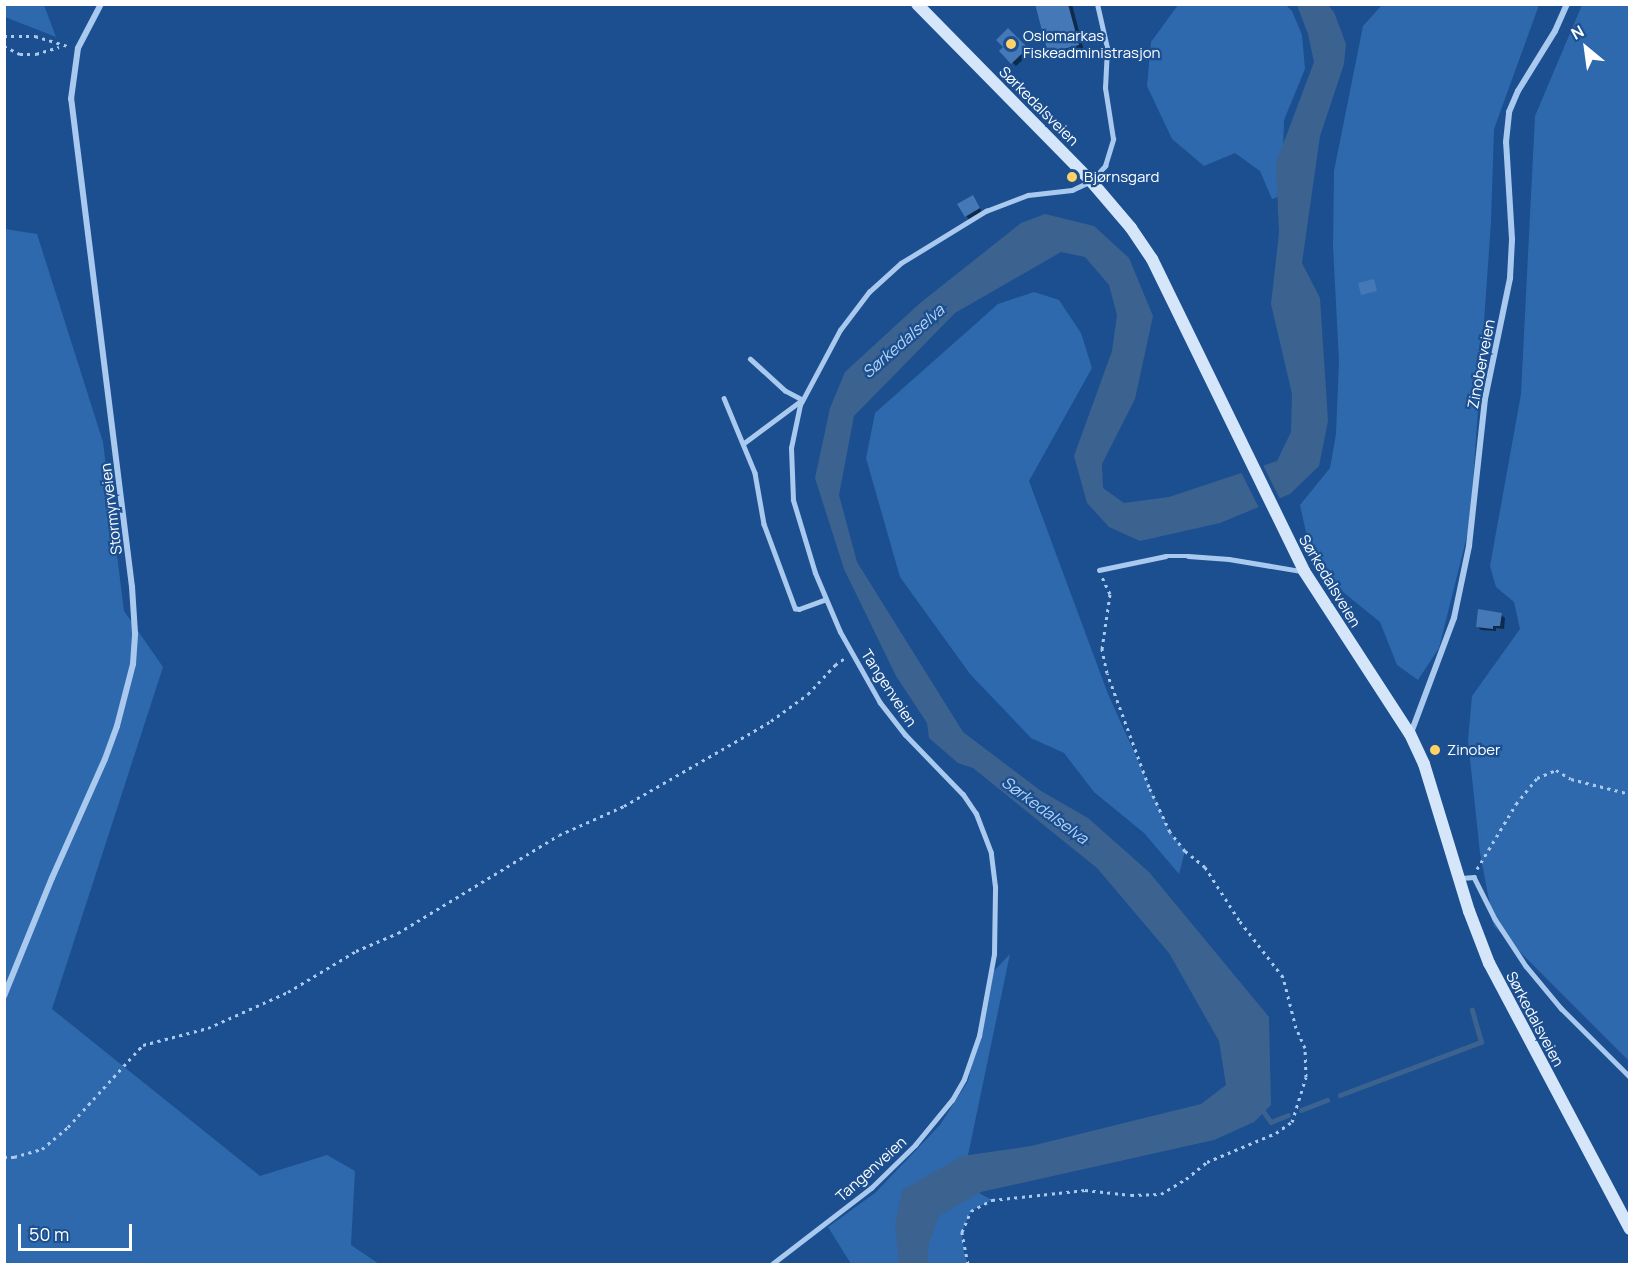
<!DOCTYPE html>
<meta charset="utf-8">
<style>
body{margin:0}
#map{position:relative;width:1634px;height:1269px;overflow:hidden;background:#1b4f8f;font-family:Manrope,sans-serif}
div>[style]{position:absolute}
.green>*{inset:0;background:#2e69ad}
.water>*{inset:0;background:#3c6290}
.pier>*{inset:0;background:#1b4f8f}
.shadow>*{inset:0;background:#0007}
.stream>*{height:4.5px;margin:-2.25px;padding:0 2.25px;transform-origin:2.25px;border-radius:2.25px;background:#3c6290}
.building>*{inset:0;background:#4478b7}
.path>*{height:3px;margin-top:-1.5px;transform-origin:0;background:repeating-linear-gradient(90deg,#a9c9ee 0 3px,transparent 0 7.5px)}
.lane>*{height:4.5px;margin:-2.25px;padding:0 2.25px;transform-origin:2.25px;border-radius:2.25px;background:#a9c9ee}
.street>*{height:6px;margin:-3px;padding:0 3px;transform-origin:3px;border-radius:3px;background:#a9c9ee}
.secondary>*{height:12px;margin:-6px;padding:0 6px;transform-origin:6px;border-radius:6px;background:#d6e6fa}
.dots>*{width:16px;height:16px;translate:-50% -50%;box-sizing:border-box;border:3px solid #1b4f8f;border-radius:50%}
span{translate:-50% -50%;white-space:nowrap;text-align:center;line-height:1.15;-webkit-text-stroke:4.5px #1b4f8f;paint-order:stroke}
.poi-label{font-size:15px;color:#fff}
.left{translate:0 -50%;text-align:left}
.street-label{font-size:15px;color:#fff}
.water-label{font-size:16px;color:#b5d3f5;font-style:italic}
.frame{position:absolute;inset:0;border:6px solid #fff;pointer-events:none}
.north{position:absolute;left:1556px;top:18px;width:60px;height:60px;-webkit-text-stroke:4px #1b4f8f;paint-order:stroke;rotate:331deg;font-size:16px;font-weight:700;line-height:24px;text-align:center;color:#fff}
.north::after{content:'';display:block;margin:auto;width:21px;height:27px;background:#fff;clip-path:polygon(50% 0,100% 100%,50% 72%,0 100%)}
.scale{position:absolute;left:18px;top:1224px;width:114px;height:27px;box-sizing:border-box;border:3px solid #fff;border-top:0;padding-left:8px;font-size:18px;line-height:21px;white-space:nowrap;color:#fff;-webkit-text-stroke:4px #1b4f8f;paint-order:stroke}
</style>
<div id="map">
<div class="green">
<div style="clip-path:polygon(4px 5px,44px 5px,56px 37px,5px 17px)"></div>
<div style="clip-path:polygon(1178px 5px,1286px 5px,1292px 11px,1302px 35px,1305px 69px,1284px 120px,1283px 151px,1288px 193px,1272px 199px,1260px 171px,1235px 153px,1204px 166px,1172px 139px,1147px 86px,1151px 42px)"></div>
<div style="clip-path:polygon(1382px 5px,1539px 5px,1494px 129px,1491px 222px,1470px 524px,1439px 648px,1418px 680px,1397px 665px,1380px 622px,1343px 592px,1308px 541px,1300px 505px,1330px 468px,1336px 434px,1339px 361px,1333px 246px,1334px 171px,1363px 26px)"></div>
<div style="clip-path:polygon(1582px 5px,1629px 5px,1628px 1060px,1494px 926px,1480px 853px,1468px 740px,1472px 696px,1520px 629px,1514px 602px,1496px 587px,1490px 566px,1521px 394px,1535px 116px)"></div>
<div style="clip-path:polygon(5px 229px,37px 234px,103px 442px,124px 611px,163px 667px,52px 1009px,260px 1176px,327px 1155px,355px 1171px,351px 1245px,379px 1264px,5px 1264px)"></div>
<div style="clip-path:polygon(1034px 292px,1059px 300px,1081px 333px,1092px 368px,1029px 481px,1108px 694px,1170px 832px,1185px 851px,1179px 874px,1144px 833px,1094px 792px,1064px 753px,1031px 738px,970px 674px,900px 577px,866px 458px,875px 413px,998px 304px)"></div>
<div style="clip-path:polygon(1010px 954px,962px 1184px,992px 1200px,971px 1211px,962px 1232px,964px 1253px,968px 1264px,851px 1264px,828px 1227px,875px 1193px,940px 1125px,968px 1081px,994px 971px)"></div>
</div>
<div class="water">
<div style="clip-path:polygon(1297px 5px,1328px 5px,1334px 12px,1346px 44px,1344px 64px,1320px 136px,1302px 263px,1320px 298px,1328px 421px,1319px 466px,1290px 494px,1220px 523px,1140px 541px,1109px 527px,1087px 503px,1074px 456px,1112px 351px,1117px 315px,1109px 285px,1085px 257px,1061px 252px,955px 313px,854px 416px,839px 495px,857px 562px,963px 732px,1041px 791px,1088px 818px,1149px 872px,1269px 1017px,1271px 1105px,1254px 1122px,1214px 1140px,981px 1192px,939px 1216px,929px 1244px,927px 1264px,899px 1264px,895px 1225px,902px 1190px,962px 1156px,1031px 1146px,1201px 1104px,1226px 1085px,1219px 1041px,1169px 953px,1097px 868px,973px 768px,958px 763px,929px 738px,927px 723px,896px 676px,844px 569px,815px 478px,830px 408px,845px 372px,919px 304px,1021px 223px,1045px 214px,1094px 226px,1129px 258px,1153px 316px,1135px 399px,1102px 464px,1103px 488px,1124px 503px,1169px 497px,1277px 461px,1291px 432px,1292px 394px,1271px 304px,1279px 233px,1276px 163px,1314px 62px,1308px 34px)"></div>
</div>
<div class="pier">
<div style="clip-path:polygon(1262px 463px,1281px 501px,1260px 510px,1240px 470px)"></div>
</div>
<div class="shadow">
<div style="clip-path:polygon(1037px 4px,1072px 4px,1084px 51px,1055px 58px,1049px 53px)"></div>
<div style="clip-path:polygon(1008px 30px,1030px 53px,1016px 66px,1001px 51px,1005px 47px)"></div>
<div style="clip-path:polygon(976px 201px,982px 212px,969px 219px,966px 216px)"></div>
<div style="clip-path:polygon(1501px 615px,1505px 618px,1504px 629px,1496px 628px,1496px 631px,1481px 630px,1477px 626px)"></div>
</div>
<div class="stream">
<div style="left:1340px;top:1095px;width:151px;rotate:-20.6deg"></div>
<div style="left:1481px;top:1042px;width:33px;rotate:-106deg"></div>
<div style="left:1301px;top:1110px;width:28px;rotate:-21deg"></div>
<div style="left:1264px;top:1112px;width:12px;rotate:55deg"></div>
<div style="left:1271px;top:1122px;width:18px;rotate:-22deg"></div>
</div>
<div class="building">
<div style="clip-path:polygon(1035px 4px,1068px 4px,1079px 45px,1048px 53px)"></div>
<div style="clip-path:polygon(1008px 28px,1028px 48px,1011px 64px,999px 51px,1003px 47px,996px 40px)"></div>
<div style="clip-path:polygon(973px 195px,980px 208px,965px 217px,957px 204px)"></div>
<div style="clip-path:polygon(1374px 279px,1377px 291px,1361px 295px,1358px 283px)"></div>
<div style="clip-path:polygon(1478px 609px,1502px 613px,1500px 626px,1493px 626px,1493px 629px,1476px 627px)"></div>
</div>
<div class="path">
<div style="left:4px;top:36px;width:31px"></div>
<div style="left:35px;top:36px;width:37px;rotate:17deg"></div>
<div style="left:4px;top:46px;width:18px;rotate:27deg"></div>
<div style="left:20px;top:54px;width:16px"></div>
<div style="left:36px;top:54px;width:24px;rotate:-17deg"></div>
<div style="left:1477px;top:869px;width:76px;rotate:-59deg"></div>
<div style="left:1516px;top:804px;width:33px;rotate:-51deg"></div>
<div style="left:1537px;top:778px;width:21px;rotate:-23deg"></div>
<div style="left:1556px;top:770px;width:17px;rotate:31deg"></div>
<div style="left:1571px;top:779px;width:61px;rotate:14.3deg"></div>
<div style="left:4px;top:1157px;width:10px"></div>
<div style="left:14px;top:1157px;width:29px;rotate:-16deg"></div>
<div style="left:42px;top:1149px;width:34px;rotate:-40deg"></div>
<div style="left:68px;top:1127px;width:111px;rotate:-47.6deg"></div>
<div style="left:143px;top:1045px;width:67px;rotate:-14.7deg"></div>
<div style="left:208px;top:1028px;width:88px;rotate:-24.2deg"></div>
<div style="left:288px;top:992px;width:79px;rotate:-31.1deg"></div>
<div style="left:356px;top:951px;width:46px;rotate:-23.2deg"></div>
<div style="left:398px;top:933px;width:188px;rotate:-31.3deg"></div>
<div style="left:559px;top:835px;width:71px;rotate:-24deg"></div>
<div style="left:624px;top:806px;width:170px;rotate:-30deg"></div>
<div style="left:771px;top:721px;width:46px;rotate:-36.1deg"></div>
<div style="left:808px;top:694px;width:40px;rotate:-47deg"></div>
<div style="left:835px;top:665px;width:12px;rotate:-35deg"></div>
<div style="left:968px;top:1264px;width:33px;rotate:-101deg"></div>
<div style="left:962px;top:1232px;width:23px;rotate:-67deg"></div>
<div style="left:971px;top:1211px;width:24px;rotate:-28deg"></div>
<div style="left:992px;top:1200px;width:94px;rotate:-6.1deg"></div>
<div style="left:1085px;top:1190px;width:46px;rotate:6.2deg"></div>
<div style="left:1131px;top:1195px;width:30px;rotate:-2deg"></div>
<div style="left:1161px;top:1194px;width:29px;rotate:-31deg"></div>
<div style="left:1186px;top:1179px;width:27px;rotate:-39deg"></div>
<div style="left:1207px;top:1162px;width:75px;rotate:-22.8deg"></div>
<div style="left:1276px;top:1133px;width:19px;rotate:-35deg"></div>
<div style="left:1292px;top:1122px;width:47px;rotate:-72.7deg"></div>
<div style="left:1306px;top:1077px;width:29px;rotate:-92deg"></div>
<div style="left:1305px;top:1048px;width:22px;rotate:-114deg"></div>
<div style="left:1296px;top:1028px;width:53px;rotate:-104.3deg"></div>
<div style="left:1283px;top:977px;width:72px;rotate:-127.7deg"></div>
<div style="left:1239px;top:920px;width:63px;rotate:-122.7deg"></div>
<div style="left:1205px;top:867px;width:26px;rotate:-141deg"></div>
<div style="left:1185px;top:851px;width:24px;rotate:-128deg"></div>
<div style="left:1170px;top:832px;width:50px;rotate:-115deg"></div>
<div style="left:1149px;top:787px;width:121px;rotate:-110.2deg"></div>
<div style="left:1107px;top:673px;width:25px;rotate:-102deg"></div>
<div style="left:1102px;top:649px;width:56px;rotate:-81.7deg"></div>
<div style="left:1110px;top:594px;width:19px;rotate:-115deg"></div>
</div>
<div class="lane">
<div style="left:724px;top:398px;width:81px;rotate:67.5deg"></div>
<div style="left:755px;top:473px;width:52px;rotate:80deg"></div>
<div style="left:764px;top:524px;width:90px;rotate:69.7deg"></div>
<div style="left:795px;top:608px;width:4px;rotate:14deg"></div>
<div style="left:799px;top:609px;width:27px;rotate:-20deg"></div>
<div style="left:744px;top:443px;width:72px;rotate:-36.6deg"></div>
<div style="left:802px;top:400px;width:19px;rotate:-152deg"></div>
<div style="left:785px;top:391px;width:47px;rotate:-137.6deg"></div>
<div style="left:1099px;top:570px;width:68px;rotate:-11.8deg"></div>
<div style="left:1166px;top:556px;width:22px"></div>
<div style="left:1188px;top:556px;width:41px;rotate:4.2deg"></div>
<div style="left:1229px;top:559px;width:73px;rotate:9.5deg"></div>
<div style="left:1461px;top:878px;width:13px;rotate:-4deg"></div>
<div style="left:1474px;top:877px;width:47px;rotate:63.4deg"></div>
<div style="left:1495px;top:919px;width:56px;rotate:56.6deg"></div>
<div style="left:1526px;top:966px;width:55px;rotate:50.2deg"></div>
<div style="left:1561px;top:1008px;width:98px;rotate:45deg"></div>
<div style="left:772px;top:1264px;width:125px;rotate:-37.5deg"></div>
<div style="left:871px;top:1188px;width:62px;rotate:-44.3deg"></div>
<div style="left:915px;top:1145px;width:58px;rotate:-50.6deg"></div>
<div style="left:952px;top:1100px;width:24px;rotate:-60deg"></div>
<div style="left:964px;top:1079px;width:46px;rotate:-70.8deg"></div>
<div style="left:979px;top:1036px;width:83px;rotate:-79.6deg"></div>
<div style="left:994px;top:954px;width:67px;rotate:-89.1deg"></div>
<div style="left:995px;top:887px;width:34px;rotate:-97deg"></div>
<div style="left:991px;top:853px;width:42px;rotate:-111deg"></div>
<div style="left:976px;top:814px;width:23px;rotate:-124deg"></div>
<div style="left:963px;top:795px;width:83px;rotate:-134deg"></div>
<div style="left:905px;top:735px;width:41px;rotate:-128deg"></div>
<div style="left:880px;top:703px;width:81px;rotate:-119.4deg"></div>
<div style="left:840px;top:632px;width:64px;rotate:-113deg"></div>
<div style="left:815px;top:573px;width:76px;rotate:-106.8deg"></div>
<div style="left:793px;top:500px;width:52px;rotate:-92.2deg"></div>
<div style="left:791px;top:448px;width:44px;rotate:-78.2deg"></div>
<div style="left:800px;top:405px;width:85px;rotate:-61.9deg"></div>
<div style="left:840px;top:330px;width:48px;rotate:-52.7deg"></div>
<div style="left:869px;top:292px;width:43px;rotate:-42.2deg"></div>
<div style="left:901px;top:263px;width:100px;rotate:-31.5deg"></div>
<div style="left:986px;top:211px;width:45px;rotate:-20.9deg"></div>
<div style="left:1028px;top:195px;width:44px;rotate:-6.5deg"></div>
<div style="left:1072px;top:190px;width:21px;rotate:-25deg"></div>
<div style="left:1091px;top:181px;width:21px;rotate:-47deg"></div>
<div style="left:1105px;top:166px;width:28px;rotate:-73deg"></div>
<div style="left:1113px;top:139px;width:52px;rotate:-98.9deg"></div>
<div style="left:1105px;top:88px;width:40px;rotate:-87.1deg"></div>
<div style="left:1107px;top:48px;width:45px;rotate:-102.8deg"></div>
</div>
<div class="street">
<div style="left:1411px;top:733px;width:123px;rotate:-69.5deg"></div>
<div style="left:1454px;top:618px;width:74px;rotate:-78.2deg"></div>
<div style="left:1469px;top:546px;width:148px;rotate:-83.8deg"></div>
<div style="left:1485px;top:399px;width:124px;rotate:-78.3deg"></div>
<div style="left:1510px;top:278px;width:39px;rotate:-87deg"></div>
<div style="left:1512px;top:239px;width:97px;rotate:-93.5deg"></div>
<div style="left:1506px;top:142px;width:30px;rotate:-84deg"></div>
<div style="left:1509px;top:112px;width:23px;rotate:-67deg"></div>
<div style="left:1518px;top:91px;width:70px;rotate:-58.3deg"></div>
<div style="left:1555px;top:31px;width:30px;rotate:-66deg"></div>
<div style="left:4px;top:996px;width:127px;rotate:-67.9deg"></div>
<div style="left:52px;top:878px;width:130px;rotate:-66deg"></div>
<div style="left:105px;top:759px;width:35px;rotate:-70deg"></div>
<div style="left:117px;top:726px;width:64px;rotate:-75.5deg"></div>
<div style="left:133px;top:664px;width:31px;rotate:-86deg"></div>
<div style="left:135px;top:633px;width:46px;rotate:-93.7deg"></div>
<div style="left:132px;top:587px;width:492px;rotate:-97.1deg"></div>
<div style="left:71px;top:99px;width:51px;rotate:-82.2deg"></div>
<div style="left:78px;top:48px;width:50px;rotate:-62.4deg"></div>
</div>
<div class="secondary">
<div style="left:917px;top:4px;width:248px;rotate:45.5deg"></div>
<div style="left:1091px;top:181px;width:62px;rotate:49.6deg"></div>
<div style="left:1131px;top:228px;width:37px;rotate:56deg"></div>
<div style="left:1152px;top:259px;width:347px;rotate:64deg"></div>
<div style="left:1304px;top:571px;width:194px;rotate:57deg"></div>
<div style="left:1410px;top:734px;width:33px;rotate:65deg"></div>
<div style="left:1424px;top:764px;width:154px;rotate:73deg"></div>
<div style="left:1469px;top:911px;width:56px;rotate:69deg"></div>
<div style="left:1489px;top:963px;width:301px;rotate:62.1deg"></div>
</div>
<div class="dots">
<div style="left:1011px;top:44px;background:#ffd166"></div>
<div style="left:1072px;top:177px;background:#ffd166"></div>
<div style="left:1435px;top:750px;background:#ffd166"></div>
</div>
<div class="poi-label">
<span class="left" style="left:1023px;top:44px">Oslomarkas<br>Fiskeadministrasjon</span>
<span class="left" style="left:1084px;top:177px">Bjørnsgard</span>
<span class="left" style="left:1447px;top:750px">Zinober</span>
</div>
<div class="street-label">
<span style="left:1039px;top:106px;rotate:45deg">Sørkedalsveien</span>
<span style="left:1481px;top:364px;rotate:-79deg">Zinoberveien</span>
<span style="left:111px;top:509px;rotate:-97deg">Stormyrveien</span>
<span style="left:1330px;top:581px;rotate:59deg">Sørkedalsveien</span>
<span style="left:889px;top:688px;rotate:57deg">Tangenveien</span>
<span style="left:1535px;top:1019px;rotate:62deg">Sørkedalsveien</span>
<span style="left:871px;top:1169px;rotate:-42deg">Tangenveien</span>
</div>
<div class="water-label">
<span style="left:903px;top:341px;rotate:-41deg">Sørkedalselva</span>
<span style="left:1045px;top:810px;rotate:36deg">Sørkedalselva</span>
</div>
<div class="frame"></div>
<div class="north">N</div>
<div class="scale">50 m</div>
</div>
